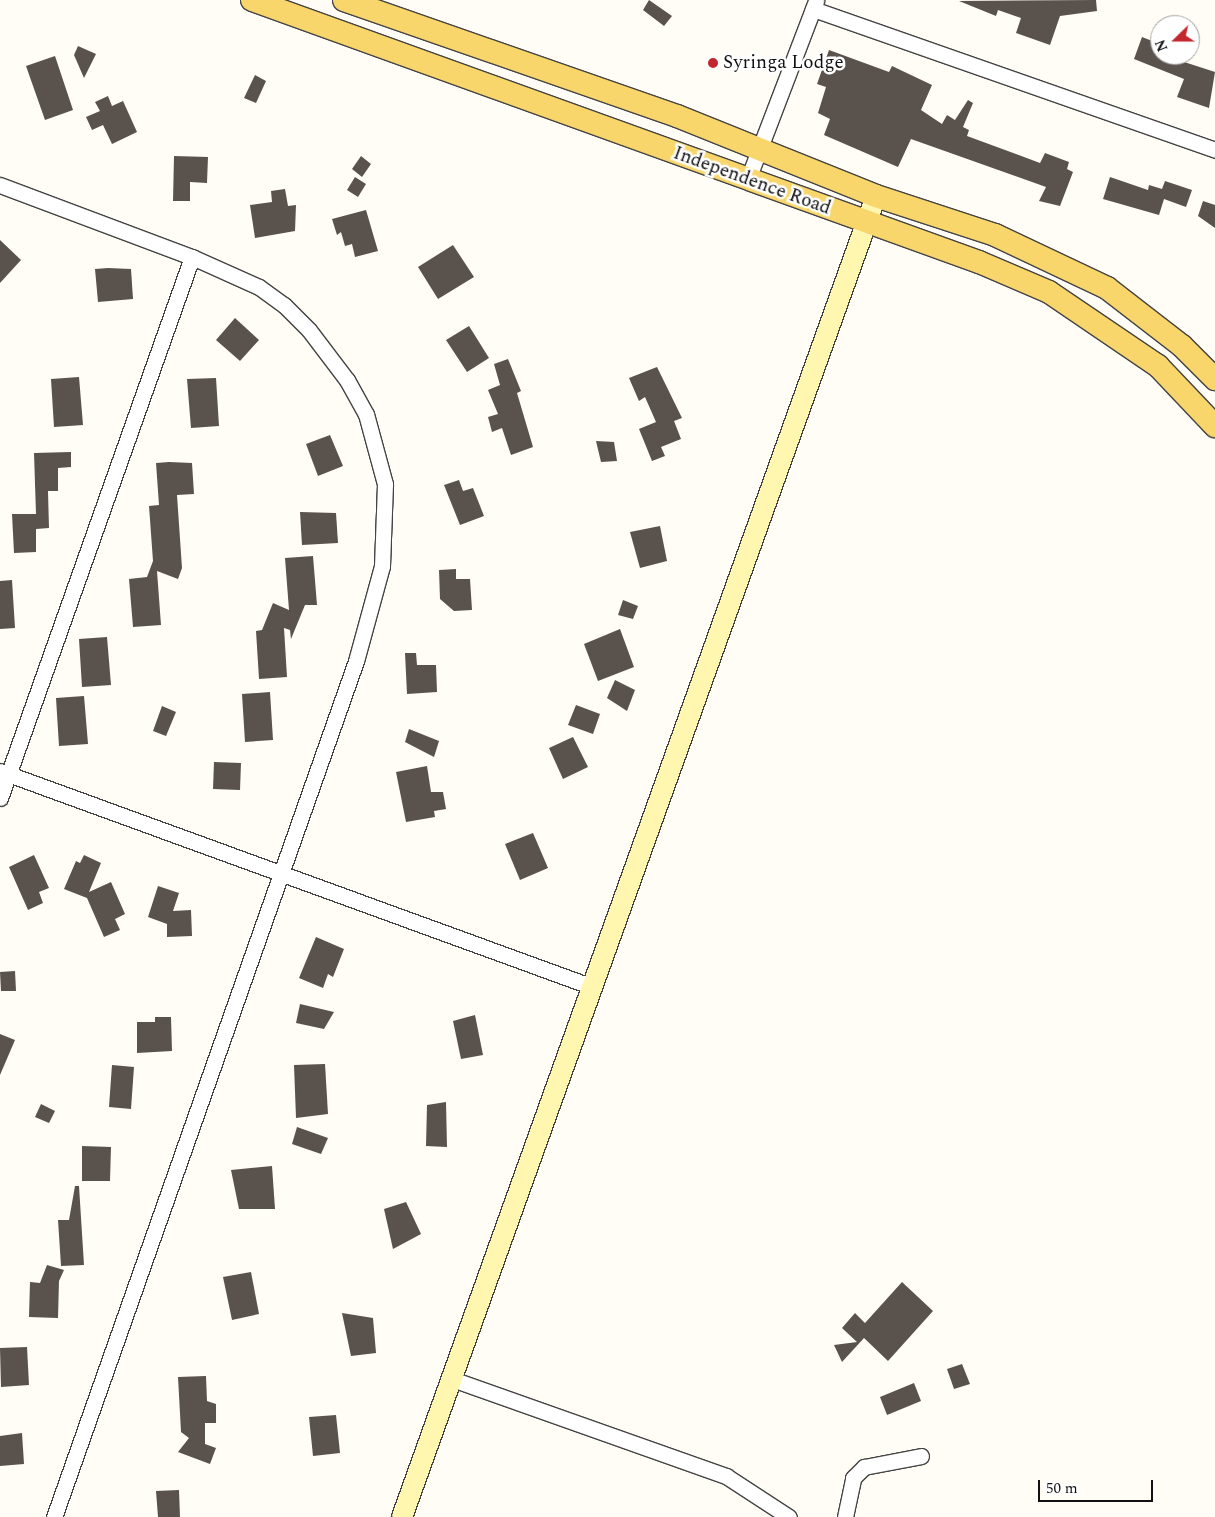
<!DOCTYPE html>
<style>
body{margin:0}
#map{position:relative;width:1215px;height:1517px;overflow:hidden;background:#fffdf5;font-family:Spectral,serif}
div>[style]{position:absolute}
.building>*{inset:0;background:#5a524d}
.roads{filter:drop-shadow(1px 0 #444) drop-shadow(-1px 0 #444) drop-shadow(0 1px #444) drop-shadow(0 -1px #444)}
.street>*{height:15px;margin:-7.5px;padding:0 7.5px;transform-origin:7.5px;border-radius:7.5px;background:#fff}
.secondary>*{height:20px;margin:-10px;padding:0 10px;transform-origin:10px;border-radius:10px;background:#fff6b0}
.primary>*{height:22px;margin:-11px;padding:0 11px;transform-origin:11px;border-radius:11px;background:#f9d66b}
.dots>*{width:14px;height:14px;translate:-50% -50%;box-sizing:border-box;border:2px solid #fff;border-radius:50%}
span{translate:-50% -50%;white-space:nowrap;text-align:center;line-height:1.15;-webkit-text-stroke:5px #fff;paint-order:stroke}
.poi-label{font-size:19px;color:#111}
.left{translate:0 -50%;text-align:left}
.street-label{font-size:19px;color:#111}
.north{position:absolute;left:1150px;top:15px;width:50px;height:50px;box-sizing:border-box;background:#fff;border:1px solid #a0a0a0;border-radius:50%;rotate:248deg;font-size:14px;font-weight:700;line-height:20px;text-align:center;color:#111}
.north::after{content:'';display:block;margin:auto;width:18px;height:22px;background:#c4262e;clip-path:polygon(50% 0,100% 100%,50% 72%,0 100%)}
.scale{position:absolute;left:1038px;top:1480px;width:115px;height:22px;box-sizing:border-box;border:2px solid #111;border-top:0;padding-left:6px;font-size:15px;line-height:18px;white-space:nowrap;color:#111;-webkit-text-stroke:4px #fff;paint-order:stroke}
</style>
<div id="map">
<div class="building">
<div style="clip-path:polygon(649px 0,672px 16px,664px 26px,643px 10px)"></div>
<div style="clip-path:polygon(1096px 0,1097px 11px,1060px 16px,1050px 45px,1016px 33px,1021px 18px,998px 10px,996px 16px,959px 1px)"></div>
<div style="clip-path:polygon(1142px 37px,1160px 44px,1160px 55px,1180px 55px,1178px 60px,1215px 72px,1209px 108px,1177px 97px,1184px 79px,1134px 59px)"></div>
<div style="clip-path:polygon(78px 46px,96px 54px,84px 78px,74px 55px)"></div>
<div style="clip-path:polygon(829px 50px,889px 72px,892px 66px,932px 85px,921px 110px,942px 124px,947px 115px,955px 120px,968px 100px,973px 103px,963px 127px,969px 130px,967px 136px,1040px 163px,1045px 153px,1069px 162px,1067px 169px,1073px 172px,1060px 206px,1039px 201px,1046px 187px,911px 139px,898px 167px,824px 135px,830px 119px,818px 113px,826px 87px,817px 84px)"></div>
<div style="clip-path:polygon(55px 56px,73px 110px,45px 120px,26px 66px)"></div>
<div style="clip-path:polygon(255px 75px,266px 81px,256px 103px,244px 98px)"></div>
<div style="clip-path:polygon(108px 96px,112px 106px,123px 101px,137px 132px,112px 144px,103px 125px,92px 130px,86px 117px,100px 111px,95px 102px)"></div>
<div style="clip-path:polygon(174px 156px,208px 157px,207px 183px,190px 182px,190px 201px,173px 201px)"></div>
<div style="clip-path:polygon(361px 156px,371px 164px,362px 177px,352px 169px)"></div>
<div style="clip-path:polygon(355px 177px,366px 184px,358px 197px,347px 190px)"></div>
<div style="clip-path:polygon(1110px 177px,1148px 190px,1149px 185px,1162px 189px,1165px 181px,1192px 190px,1186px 207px,1164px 199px,1159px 215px,1103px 199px)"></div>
<div style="clip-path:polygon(285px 189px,288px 206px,296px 205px,295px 231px,255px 238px,250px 205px,272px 202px,271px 191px)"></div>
<div style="clip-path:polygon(1203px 201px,1215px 205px,1215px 228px,1198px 216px)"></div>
<div style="clip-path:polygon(366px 210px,378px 251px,355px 257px,352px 244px,345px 246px,341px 232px,337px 235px,332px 219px)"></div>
<div style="clip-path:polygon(0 240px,21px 260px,0 283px)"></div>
<div style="clip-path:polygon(453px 245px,474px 277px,438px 299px,418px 267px)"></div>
<div style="clip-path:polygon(108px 268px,131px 269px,133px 299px,98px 302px,95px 269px)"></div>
<div style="clip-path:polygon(235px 318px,259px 340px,240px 361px,216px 340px)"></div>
<div style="clip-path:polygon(469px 326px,489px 358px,467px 372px,446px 340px)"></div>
<div style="clip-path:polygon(508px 359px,521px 391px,517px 393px,533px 447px,511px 455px,502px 428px,492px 432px,488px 417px,498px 414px,488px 390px,500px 385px,494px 364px)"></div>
<div style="clip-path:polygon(657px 367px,682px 418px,674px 421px,681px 439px,661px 447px,665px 456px,652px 461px,639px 429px,656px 422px,645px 397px,639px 401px,629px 378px)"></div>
<div style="clip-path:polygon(79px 377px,83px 425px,54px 427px,51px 379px)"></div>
<div style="clip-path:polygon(216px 378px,219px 426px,191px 428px,187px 379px)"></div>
<div style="clip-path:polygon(330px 435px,343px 466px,318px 476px,306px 444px)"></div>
<div style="clip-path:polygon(596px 441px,614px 442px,617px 461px,601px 462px)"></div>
<div style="clip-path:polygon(71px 452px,71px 467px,58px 468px,58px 491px,48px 491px,49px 528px,36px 529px,36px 552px,14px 553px,12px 514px,36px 514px,34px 453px)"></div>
<div style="clip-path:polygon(169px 462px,192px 463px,194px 494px,177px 495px,182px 568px,178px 579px,157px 571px,161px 625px,133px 627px,129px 579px,147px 577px,153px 561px,149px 506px,159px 505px,156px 463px)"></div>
<div style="clip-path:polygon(459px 480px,463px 491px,473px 488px,484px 516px,460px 525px,444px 485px)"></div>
<div style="clip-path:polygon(300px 512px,336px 513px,338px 543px,302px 545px)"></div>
<div style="clip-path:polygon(660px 526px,667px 561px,640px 568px,630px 532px)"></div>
<div style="clip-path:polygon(313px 556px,317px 605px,305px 605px,291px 639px,290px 630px,284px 628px,287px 677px,259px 679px,256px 631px,262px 630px,273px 603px,289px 610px,285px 558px)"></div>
<div style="clip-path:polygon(456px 569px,456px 579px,470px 579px,472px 610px,454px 611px,440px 599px,439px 570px)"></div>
<div style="clip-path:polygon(12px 580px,15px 628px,0 629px,0 581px)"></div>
<div style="clip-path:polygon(623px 600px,638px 606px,633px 619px,618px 615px)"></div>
<div style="clip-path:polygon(620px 629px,634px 667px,598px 681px,584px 644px)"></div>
<div style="clip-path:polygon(107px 637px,111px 685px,82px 687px,79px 639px)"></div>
<div style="clip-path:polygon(405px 653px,416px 653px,417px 665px,436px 665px,437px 692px,407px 694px)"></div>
<div style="clip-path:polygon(615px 680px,635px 690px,627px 711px,607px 698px)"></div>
<div style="clip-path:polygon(270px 692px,273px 740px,245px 742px,242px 694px)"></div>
<div style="clip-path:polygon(84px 696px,88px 744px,59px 746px,56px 698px)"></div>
<div style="clip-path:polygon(576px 705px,600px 714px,593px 734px,568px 725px)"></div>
<div style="clip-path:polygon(162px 706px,176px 712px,166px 736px,153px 731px)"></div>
<div style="clip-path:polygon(409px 729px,439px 741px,434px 757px,405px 742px)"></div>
<div style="clip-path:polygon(573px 737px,588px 767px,563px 779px,549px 748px)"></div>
<div style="clip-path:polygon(214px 762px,241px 763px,240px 790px,213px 789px)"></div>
<div style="clip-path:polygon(427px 766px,431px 792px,443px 792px,446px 809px,434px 811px,435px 817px,406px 822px,396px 772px)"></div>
<div style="clip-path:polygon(533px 833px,548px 868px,520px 880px,505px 844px)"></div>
<div style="clip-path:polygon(34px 855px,49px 888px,39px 892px,43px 903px,28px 910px,9px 867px)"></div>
<div style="clip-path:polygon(84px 855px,101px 863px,89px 892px,111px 882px,125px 914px,115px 919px,120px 930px,104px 937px,87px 898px,64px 889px,76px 861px,80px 863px)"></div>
<div style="clip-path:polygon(158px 886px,179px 893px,173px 911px,191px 910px,192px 936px,167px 937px,167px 924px,148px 917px)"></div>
<div style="clip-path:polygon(316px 937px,344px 949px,333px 977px,328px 974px,323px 988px,299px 978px)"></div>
<div style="clip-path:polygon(15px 971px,16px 991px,1px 991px,0 972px)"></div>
<div style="clip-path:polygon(300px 1004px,334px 1012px,324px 1029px,296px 1023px)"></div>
<div style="clip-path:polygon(475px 1015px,483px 1055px,461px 1059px,453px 1021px)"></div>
<div style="clip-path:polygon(155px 1017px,171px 1017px,172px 1051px,137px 1053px,137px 1022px,155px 1022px)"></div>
<div style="clip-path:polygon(0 1034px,15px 1040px,0 1075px)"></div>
<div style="clip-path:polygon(325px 1064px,328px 1114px,296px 1118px,294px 1065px)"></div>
<div style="clip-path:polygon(112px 1065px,134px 1067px,131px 1109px,109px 1107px)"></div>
<div style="clip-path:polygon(446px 1102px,447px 1147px,426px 1146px,427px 1105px)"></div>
<div style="clip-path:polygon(41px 1104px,55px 1111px,49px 1123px,35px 1117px)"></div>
<div style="clip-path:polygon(297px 1127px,328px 1138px,321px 1154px,292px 1144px)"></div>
<div style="clip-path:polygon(82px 1146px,111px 1147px,110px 1181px,82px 1181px)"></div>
<div style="clip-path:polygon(272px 1166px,275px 1209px,239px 1209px,231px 1170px)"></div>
<div style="clip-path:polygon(75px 1186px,79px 1186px,84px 1265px,61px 1266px,58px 1220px,69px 1220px)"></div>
<div style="clip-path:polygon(406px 1202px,421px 1234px,393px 1249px,384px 1209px)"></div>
<div style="clip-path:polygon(47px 1265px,64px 1270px,59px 1281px,58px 1318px,29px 1317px,30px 1282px,40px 1283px)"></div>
<div style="clip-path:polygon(251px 1272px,259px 1314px,232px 1320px,223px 1277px)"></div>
<div style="clip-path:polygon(902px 1282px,933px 1311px,888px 1361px,864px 1338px,842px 1362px,834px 1345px,857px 1342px,842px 1328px,855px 1313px,865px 1323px)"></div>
<div style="clip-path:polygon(342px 1313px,373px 1318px,376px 1353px,351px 1356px)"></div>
<div style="clip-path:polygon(27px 1347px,29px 1385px,1px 1387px,0 1348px)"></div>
<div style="clip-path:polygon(962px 1364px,970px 1384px,954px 1389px,947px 1369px)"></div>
<div style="clip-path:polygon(206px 1376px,207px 1401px,216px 1404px,216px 1423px,205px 1423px,205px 1444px,216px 1448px,210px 1464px,178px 1452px,189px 1438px,181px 1432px,178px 1377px)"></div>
<div style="clip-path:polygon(914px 1383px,921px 1401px,887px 1415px,880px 1397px)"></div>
<div style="clip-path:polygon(336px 1415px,340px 1453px,313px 1456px,309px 1417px)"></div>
<div style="clip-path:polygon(22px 1433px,24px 1464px,0 1466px,0 1436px)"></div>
<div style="clip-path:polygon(179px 1490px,180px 1517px,158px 1517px,156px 1491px)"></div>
</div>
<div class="roads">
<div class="street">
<div style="left:813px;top:9px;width:426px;rotate:19.3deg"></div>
<div style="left:748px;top:179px;width:191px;rotate:-69.1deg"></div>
<div style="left:0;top:185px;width:205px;rotate:20.6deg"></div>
<div style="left:192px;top:257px;width:73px;rotate:24.1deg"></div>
<div style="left:259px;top:287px;width:31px;rotate:36deg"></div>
<div style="left:284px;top:305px;width:35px;rotate:45deg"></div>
<div style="left:309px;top:330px;width:63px;rotate:52.8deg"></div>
<div style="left:347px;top:380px;width:39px;rotate:61deg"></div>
<div style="left:366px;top:414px;width:73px;rotate:74.8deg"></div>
<div style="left:385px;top:484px;width:82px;rotate:92.1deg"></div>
<div style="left:382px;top:566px;width:98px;rotate:105.3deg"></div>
<div style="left:356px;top:661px;width:908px;rotate:109.43deg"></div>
<div style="left:0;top:771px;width:628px;rotate:20.02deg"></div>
<div style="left:0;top:798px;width:574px;rotate:-70.46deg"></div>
<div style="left:452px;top:1379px;width:291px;rotate:19.5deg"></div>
<div style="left:726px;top:1476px;width:75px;rotate:33.1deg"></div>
<div style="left:845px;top:1517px;width:40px;rotate:-78deg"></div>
<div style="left:853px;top:1478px;width:16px;rotate:-45deg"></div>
<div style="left:864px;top:1467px;width:58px;rotate:-10.9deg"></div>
</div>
<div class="secondary">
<div style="left:402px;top:1517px;width:1403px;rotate:-70.26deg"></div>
</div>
<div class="primary">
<div style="left:252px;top:0;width:773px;rotate:19.82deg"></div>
<div style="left:979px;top:262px;width:76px;rotate:23.2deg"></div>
<div style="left:1049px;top:292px;width:132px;rotate:34.2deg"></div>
<div style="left:1158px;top:366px;width:83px;rotate:46.5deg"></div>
<div style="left:344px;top:0;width:353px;rotate:19.2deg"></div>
<div style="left:677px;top:116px;width:214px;rotate:21.9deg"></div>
<div style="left:876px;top:196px;width:125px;rotate:18.1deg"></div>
<div style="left:995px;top:235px;width:124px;rotate:25.3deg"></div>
<div style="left:1107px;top:288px;width:95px;rotate:37.7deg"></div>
<div style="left:1182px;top:346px;width:47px;rotate:45deg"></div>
</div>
</div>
<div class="dots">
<div style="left:713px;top:63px;background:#c4262e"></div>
</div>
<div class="poi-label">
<span class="left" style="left:723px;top:63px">Syringa Lodge</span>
</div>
<div class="street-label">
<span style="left:752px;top:181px;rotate:20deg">Independence Road</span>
</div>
<div class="north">N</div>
<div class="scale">50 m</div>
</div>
